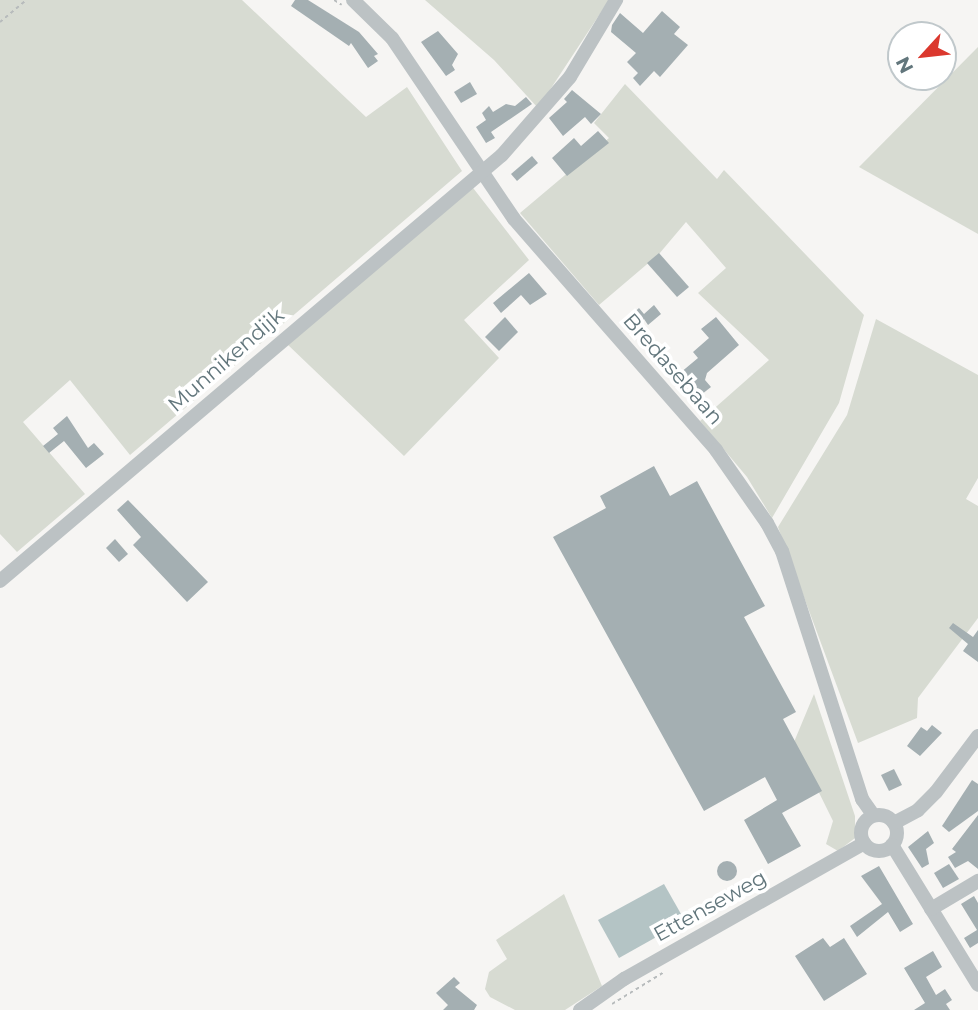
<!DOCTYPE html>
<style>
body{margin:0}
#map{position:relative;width:978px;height:1010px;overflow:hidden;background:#f6f5f3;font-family:Montserrat,sans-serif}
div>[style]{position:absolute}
.green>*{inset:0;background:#d7dbd2}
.water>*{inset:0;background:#b4c4c5}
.building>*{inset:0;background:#a4afb2}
.round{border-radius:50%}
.path>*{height:2px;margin-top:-1px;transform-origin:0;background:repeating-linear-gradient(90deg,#b7bbbc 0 3.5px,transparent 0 7px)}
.minor>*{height:14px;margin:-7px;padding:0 7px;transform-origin:7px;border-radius:7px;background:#bcc2c4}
.minor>.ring{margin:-7px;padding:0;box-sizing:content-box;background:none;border:14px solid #bcc2c4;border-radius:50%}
span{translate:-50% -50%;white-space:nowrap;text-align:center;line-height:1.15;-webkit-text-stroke:7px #fff;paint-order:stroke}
.street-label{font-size:21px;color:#62767c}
.north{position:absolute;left:887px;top:21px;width:70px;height:70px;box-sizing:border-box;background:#fff;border:2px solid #c0c8cb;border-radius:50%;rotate:243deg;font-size:19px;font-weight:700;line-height:28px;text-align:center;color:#62767c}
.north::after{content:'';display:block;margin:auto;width:24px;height:32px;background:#db382e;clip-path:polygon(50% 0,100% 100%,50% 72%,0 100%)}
</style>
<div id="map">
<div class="green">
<div style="clip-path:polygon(0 0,242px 0,366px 117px,407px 87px,462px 171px,130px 455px,70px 380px,23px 422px,85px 494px,17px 552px,0 534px)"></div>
<div style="clip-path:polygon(425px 0,609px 0,538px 108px,494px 60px)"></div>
<div style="clip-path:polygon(978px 47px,978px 234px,859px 167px)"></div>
<div style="clip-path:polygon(625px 84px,717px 179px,724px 170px,864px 315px,839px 403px,772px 518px,747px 477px,700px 421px,769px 360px,698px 293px,726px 268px,686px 222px,659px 254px,599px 305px,520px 213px,609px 138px,594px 123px)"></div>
<div style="clip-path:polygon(470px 184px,529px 260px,464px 320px,499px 358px,404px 456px,287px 344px)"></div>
<div style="clip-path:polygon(876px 319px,978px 375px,978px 478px,966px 499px,978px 506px,978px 618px,918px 698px,917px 718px,858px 743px,778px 527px,847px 415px)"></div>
<div style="clip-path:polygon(814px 694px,855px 816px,855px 838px,838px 851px,826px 844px,833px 821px,794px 742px)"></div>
<div style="clip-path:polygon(564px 894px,602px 986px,565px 1010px,515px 1010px,490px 997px,485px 989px,489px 972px,507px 959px,496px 940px)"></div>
</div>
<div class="water">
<div style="clip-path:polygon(664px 884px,685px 921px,619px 958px,598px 920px)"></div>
</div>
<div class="building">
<div style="clip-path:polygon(295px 0,308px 0,359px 32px,378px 54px,374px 56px,378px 61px,368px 68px,351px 43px,349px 46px,291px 6px)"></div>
<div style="clip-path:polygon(662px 11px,680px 27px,674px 34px,688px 45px,660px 77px,654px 71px,640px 86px,633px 78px,638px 73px,627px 62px,636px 53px,611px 32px,612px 25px,620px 13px,643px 33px)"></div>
<div style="clip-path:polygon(438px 31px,458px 54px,452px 65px,455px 70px,446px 76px,421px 42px)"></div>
<div style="clip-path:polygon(470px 82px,477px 94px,461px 103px,454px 92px)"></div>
<div style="clip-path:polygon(572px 90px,601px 114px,591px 124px,585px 117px,563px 136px,549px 118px,567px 102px,564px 99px)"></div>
<div style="clip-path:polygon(526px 97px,532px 104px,491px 132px,495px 138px,486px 143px,476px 127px,486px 120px,482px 113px,489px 106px,493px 112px,506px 104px,515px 106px)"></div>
<div style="clip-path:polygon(598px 131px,609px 143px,567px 176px,552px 158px,574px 138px,581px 146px)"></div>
<div style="clip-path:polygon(532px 156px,538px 163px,517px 181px,511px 174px)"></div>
<div style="clip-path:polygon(659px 253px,689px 287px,677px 297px,647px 263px)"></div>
<div style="clip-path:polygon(529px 273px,547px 294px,530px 305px,521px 295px,501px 313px,493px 303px)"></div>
<div style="clip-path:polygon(654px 305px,661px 314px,648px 325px,644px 319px,636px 327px,628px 318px,639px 308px,644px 314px)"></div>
<div style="clip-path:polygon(505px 317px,518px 332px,499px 351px,485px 337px)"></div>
<div style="clip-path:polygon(716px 317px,739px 345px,707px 373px,705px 380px,711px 387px,697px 398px,680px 373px,698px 358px,693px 352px,709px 338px,701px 329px)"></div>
<div style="clip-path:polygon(67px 416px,88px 448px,94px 443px,104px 454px,86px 468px,64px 441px,49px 453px,43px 446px,58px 434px,53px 428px)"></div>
<div style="clip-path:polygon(654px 466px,670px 496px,697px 481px,765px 606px,744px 617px,796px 712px,783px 719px,822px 791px,782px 813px,801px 846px,768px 864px,744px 820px,777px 800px,765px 777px,704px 811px,553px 537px,606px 508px,600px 496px)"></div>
<div style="clip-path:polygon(128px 500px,208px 582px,187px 602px,133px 545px,141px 537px,117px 510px)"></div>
<div style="clip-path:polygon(115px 539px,128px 554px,119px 562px,106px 548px)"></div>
<div style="clip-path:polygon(953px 623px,973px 637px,978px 630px,978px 662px,963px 651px,968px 644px,949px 628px)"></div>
<div style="clip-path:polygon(932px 725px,942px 733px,920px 756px,907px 746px,921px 727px,927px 731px)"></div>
<div style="clip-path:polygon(894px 769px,902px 785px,889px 791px,881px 775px)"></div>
<div style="clip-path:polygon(972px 780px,978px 784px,978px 811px,949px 832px,942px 826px)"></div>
<div style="clip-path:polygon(978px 815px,978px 869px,968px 861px,955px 868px,948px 857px,956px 852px,952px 849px)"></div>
<div style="clip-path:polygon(928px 831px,934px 843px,926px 849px,929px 864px,922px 868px,908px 847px)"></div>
<div class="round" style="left:717px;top:861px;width:20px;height:20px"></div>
<div style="clip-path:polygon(949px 864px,959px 879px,943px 888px,934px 873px)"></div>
<div style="clip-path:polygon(879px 866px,913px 924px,900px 932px,888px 912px,857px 937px,850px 926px,882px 904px,861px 876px)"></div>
<div style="clip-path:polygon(974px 896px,978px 903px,978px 943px,970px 948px,964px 938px,977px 930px,961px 904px)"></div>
<div style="clip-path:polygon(823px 938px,830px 947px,844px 938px,867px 974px,824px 1001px,795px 956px)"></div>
<div style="clip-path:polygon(933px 951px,942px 967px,926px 977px,936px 995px,945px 989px,952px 1000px,946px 1004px,950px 1010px,914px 1010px,925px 1003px,904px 968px)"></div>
<div style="clip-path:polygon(454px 977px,460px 983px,455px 987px,477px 1005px,474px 1010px,443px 1010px,448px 1005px,436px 993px)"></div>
</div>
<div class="path">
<div style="left:334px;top:0;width:9px;rotate:32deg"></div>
<div style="left:0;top:22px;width:34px;rotate:-40deg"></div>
<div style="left:612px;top:1004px;width:61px;rotate:-31.6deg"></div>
</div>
<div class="minor">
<div style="left:353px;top:0;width:54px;rotate:44.3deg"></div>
<div style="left:392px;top:38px;width:218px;rotate:56deg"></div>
<div style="left:514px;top:219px;width:307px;rotate:48.8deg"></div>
<div style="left:716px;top:450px;width:89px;rotate:55.1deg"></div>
<div style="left:767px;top:523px;width:32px;rotate:62deg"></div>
<div style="left:782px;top:551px;width:261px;rotate:72.1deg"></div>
<div style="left:862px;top:799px;width:19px;rotate:55deg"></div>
<div style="left:0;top:581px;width:658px;rotate:-40.32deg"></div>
<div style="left:502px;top:155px;width:103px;rotate:-48.9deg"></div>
<div style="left:570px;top:77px;width:90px;rotate:-59.1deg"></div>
<div class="ring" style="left:861px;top:815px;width:22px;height:22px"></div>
<div style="left:894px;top:823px;width:27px;rotate:-28deg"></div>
<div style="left:918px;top:810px;width:25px;rotate:-45deg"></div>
<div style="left:936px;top:792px;width:70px;rotate:-53.1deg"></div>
<div style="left:892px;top:845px;width:164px;rotate:58.4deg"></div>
<div style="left:931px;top:909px;width:55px;rotate:-30.8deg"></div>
<div style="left:580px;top:1010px;width:54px;rotate:-35.2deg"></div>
<div style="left:624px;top:979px;width:276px;rotate:-29.5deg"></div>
</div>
<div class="street-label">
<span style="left:226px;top:360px;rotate:-41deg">Munnikendijk</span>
<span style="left:673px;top:369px;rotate:49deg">Bredasebaan</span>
<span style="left:710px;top:906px;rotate:-29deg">Ettenseweg</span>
</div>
<div class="north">N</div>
</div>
